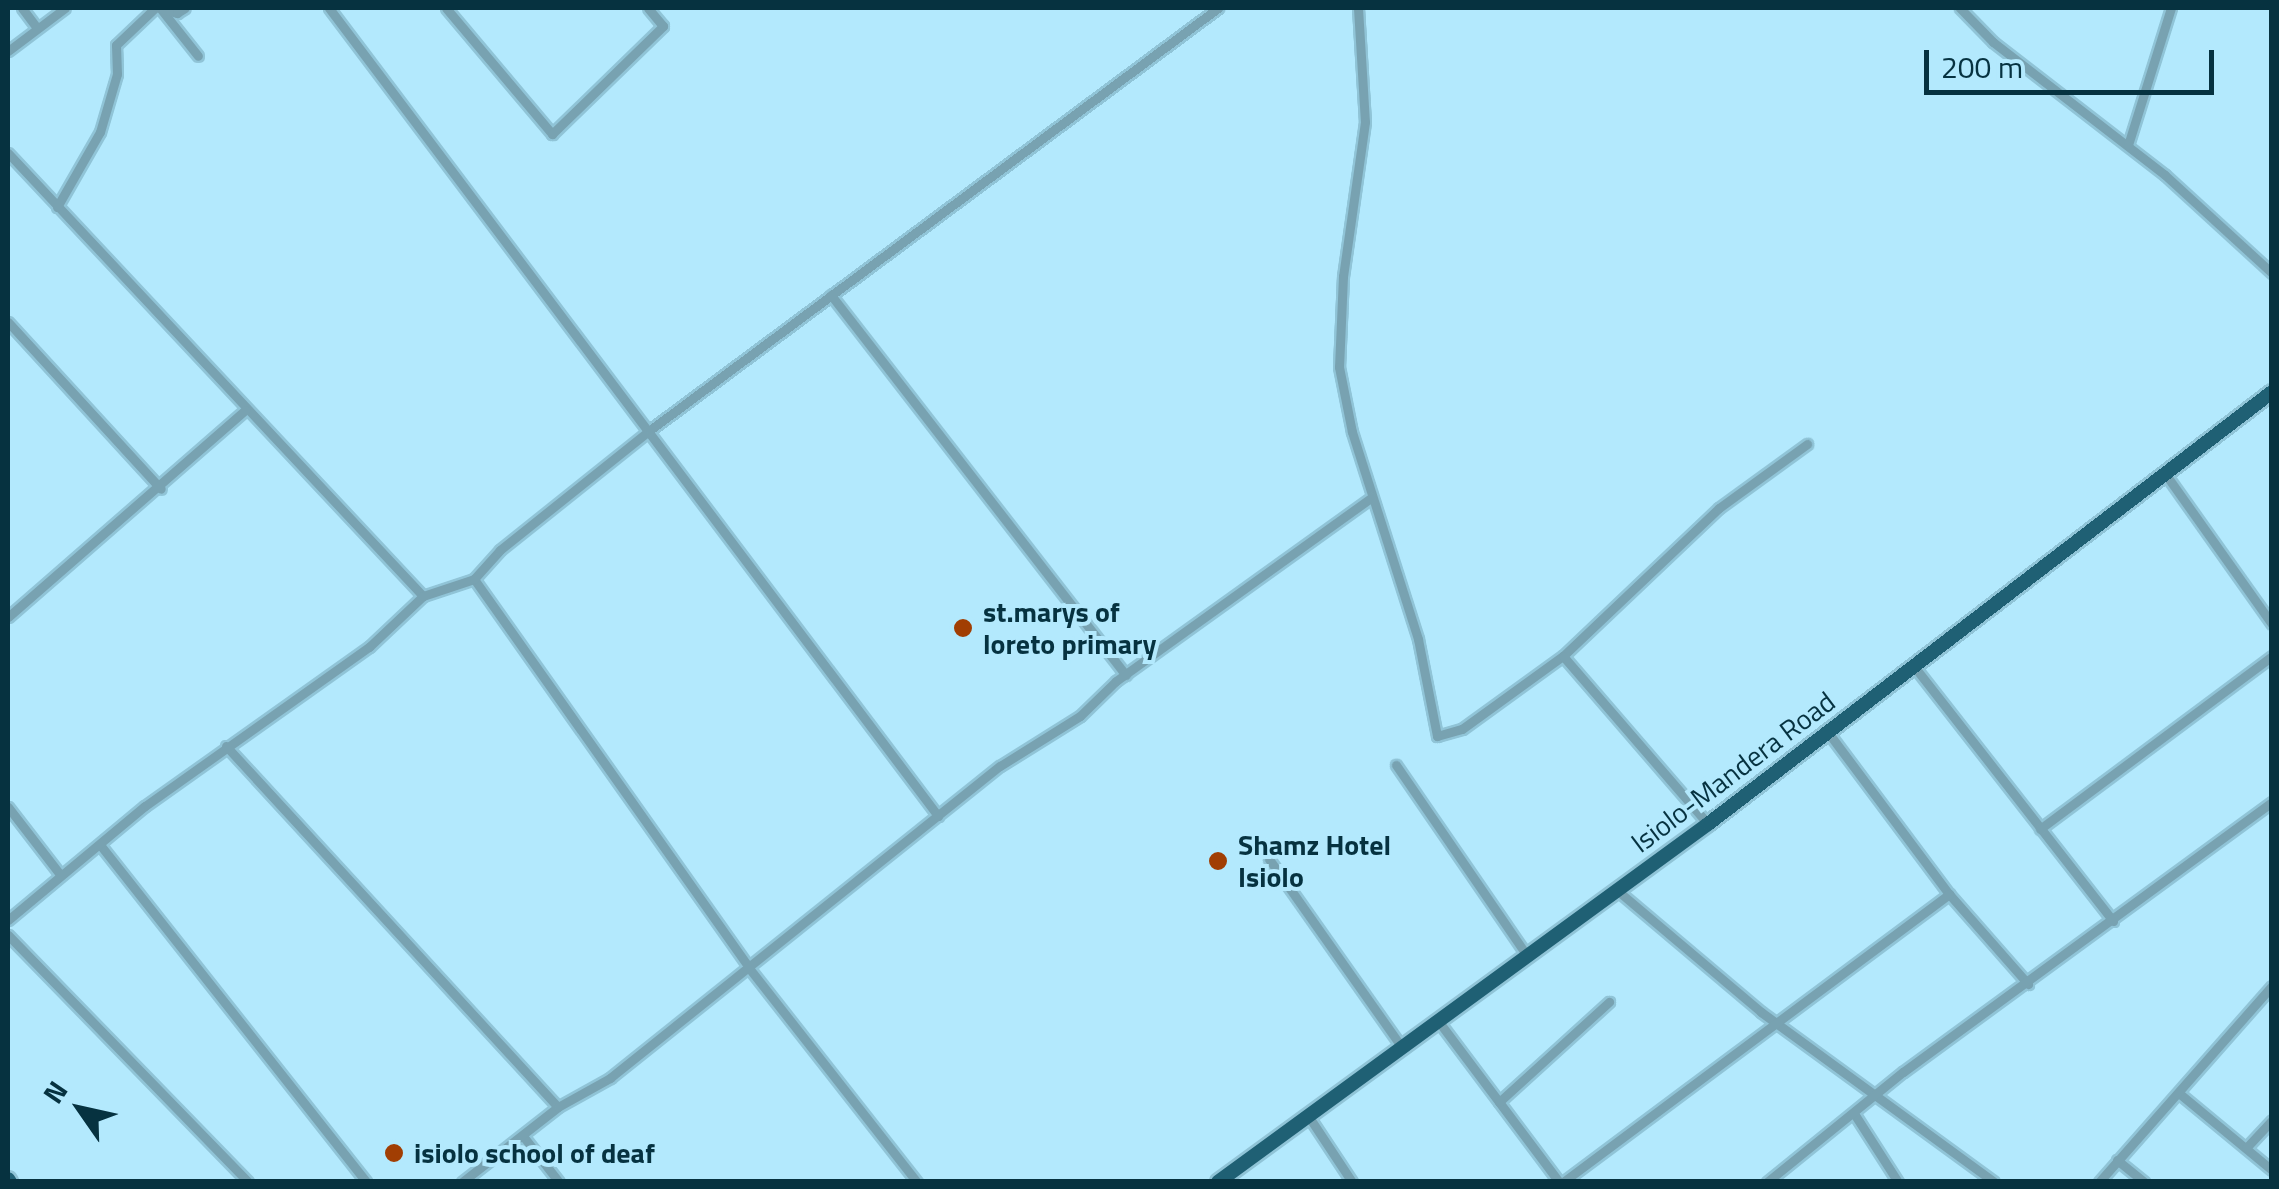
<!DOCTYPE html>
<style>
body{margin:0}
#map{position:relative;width:2279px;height:1189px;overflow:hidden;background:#b3e9fd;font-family:"Titillium Web",sans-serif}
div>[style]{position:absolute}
.roads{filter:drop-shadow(2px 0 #90c4d7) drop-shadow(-2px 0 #90c4d7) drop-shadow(0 2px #90c4d7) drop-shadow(0 -2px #90c4d7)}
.minor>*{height:9px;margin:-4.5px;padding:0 4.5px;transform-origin:4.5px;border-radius:4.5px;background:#78a2b1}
.trunk>*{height:14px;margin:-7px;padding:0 7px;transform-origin:7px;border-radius:7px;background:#1f6074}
.dots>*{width:28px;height:28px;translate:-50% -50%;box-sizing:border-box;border:5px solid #b3e9fd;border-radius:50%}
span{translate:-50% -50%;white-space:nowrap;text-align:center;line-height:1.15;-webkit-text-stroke:8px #b3e9fd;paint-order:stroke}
.poi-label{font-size:28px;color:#063240;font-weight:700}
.left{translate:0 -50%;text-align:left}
.street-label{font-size:28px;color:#063240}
.frame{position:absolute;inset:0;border:10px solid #063240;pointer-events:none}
.north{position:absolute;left:30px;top:1059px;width:100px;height:100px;-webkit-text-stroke:8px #b3e9fd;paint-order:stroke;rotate:304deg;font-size:28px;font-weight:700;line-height:40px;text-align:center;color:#063240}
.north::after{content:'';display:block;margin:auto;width:35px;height:45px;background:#063240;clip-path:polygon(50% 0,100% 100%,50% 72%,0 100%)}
.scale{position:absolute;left:1924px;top:50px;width:290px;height:45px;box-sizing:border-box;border:5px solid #063240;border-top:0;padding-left:12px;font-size:30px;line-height:35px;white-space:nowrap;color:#063240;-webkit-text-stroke:8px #b3e9fd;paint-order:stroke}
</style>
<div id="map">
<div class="roads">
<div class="minor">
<div style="left:22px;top:8px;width:25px;rotate:53deg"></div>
<div style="left:160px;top:8px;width:61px;rotate:51.6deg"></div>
<div style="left:329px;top:8px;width:1012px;rotate:52.99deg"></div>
<div style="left:446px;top:8px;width:165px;rotate:49.9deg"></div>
<div style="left:552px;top:134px;width:155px;rotate:-44.2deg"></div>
<div style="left:663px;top:26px;width:23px;rotate:-130deg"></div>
<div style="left:1358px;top:8px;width:114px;rotate:86.5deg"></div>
<div style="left:1365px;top:122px;width:156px;rotate:98.1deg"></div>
<div style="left:1343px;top:276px;width:91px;rotate:92.5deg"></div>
<div style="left:1339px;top:367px;width:66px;rotate:78.7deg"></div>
<div style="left:1352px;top:432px;width:217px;rotate:72.3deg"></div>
<div style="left:1418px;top:639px;width:99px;rotate:78.9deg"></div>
<div style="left:1437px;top:736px;width:26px;rotate:-16deg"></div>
<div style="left:1462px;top:729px;width:125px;rotate:-35.9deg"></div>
<div style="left:1563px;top:656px;width:215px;rotate:-43.5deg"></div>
<div style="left:1719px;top:508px;width:109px;rotate:-36deg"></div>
<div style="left:1960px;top:8px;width:47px;rotate:45.9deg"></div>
<div style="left:1993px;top:42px;width:217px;rotate:37.7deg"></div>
<div style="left:2165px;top:175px;width:145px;rotate:42.5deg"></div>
<div style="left:163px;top:9px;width:15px;rotate:16deg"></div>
<div style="left:177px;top:13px;width:9px;rotate:-32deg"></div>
<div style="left:8px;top:51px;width:71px;rotate:-37deg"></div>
<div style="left:2128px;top:145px;width:144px;rotate:-72.6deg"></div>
<div style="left:8px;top:153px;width:607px;rotate:46.87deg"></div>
<div style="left:57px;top:207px;width:86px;rotate:-60.2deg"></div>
<div style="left:100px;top:132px;width:60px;rotate:-73.7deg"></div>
<div style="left:117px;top:74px;width:29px;rotate:-92deg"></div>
<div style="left:116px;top:45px;width:54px;rotate:-43.5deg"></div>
<div style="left:831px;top:295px;width:481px;rotate:52.2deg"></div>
<div style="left:8px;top:322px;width:226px;rotate:47.5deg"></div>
<div style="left:2164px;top:472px;width:186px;rotate:54.6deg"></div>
<div style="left:474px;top:579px;width:476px;rotate:54.7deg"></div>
<div style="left:749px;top:968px;width:272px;rotate:51.9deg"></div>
<div style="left:8px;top:617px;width:315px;rotate:-41.1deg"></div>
<div style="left:1563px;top:656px;width:222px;rotate:49.2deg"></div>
<div style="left:1913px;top:665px;width:325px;rotate:52deg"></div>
<div style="left:1827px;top:731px;width:204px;rotate:53.2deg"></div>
<div style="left:1949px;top:894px;width:120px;rotate:48.7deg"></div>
<div style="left:226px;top:746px;width:490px;rotate:47.4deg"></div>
<div style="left:1396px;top:765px;width:233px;rotate:55.5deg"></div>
<div style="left:8px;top:807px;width:83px;rotate:52.3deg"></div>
<div style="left:2040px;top:829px;width:289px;rotate:-36.7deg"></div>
<div style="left:101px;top:846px;width:428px;rotate:51.7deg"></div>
<div style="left:1269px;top:859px;width:232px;rotate:54.8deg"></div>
<div style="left:1618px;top:891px;width:187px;rotate:40.2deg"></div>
<div style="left:1761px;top:1012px;width:288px;rotate:36.1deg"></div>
<div style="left:8px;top:920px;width:178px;rotate:-39.8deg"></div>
<div style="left:145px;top:806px;width:275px;rotate:-35.4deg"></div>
<div style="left:369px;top:647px;width:74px;rotate:-43.4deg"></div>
<div style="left:423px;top:596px;width:54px;rotate:-18.4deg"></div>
<div style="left:474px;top:579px;width:39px;rotate:-48deg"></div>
<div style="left:500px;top:550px;width:192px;rotate:-38.7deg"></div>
<div style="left:650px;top:430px;width:708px;rotate:-36.61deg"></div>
<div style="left:8px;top:935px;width:344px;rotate:45.8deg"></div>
<div style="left:1439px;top:1022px;width:200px;rotate:53.1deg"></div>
<div style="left:2180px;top:1094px;width:119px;rotate:39.6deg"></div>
<div style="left:1499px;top:1102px;width:149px;rotate:-42.3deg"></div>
<div style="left:1855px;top:1115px;width:80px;rotate:57.3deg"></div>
<div style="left:1309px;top:1117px;width:78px;rotate:56.5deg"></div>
<div style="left:523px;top:1136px;width:58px;rotate:52deg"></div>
<div style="left:2246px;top:1148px;width:38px;rotate:-47deg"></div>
<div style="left:2117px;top:1160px;width:35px;rotate:39deg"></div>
<div style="left:462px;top:1182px;width:122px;rotate:-38deg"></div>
<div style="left:558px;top:1107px;width:60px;rotate:-29.1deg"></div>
<div style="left:610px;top:1078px;width:499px;rotate:-38.7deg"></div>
<div style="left:1000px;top:766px;width:94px;rotate:-32deg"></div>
<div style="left:1080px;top:716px;width:50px;rotate:-44.2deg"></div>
<div style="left:1116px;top:681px;width:315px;rotate:-35.7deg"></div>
<div style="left:1563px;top:1182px;width:482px;rotate:-36.7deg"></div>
<div style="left:1767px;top:1182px;width:175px;rotate:-39deg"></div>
<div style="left:1903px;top:1072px;width:457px;rotate:-36.2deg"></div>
<div style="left:2099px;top:1182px;width:261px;rotate:-48.6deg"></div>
</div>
<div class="trunk">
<div style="left:8px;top:1179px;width:4px;rotate:56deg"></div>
<div style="left:1218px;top:1182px;width:607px;rotate:-36.15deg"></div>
<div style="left:1708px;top:824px;width:710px;rotate:-37.45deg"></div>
</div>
</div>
<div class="dots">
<div style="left:963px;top:628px;background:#a13e03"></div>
<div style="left:1218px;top:861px;background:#a13e03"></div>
<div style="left:394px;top:1153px;background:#a13e03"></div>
</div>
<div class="poi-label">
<span class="left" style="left:983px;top:628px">st.marys of<br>loreto primary</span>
<span class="left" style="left:1238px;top:861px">Shamz Hotel<br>Isiolo</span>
<span class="left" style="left:414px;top:1153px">isiolo school of deaf</span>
</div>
<div class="street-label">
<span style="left:1733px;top:772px;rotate:-37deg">Isiolo-Mandera Road</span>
</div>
<div class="frame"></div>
<div class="north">N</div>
<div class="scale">200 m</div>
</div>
